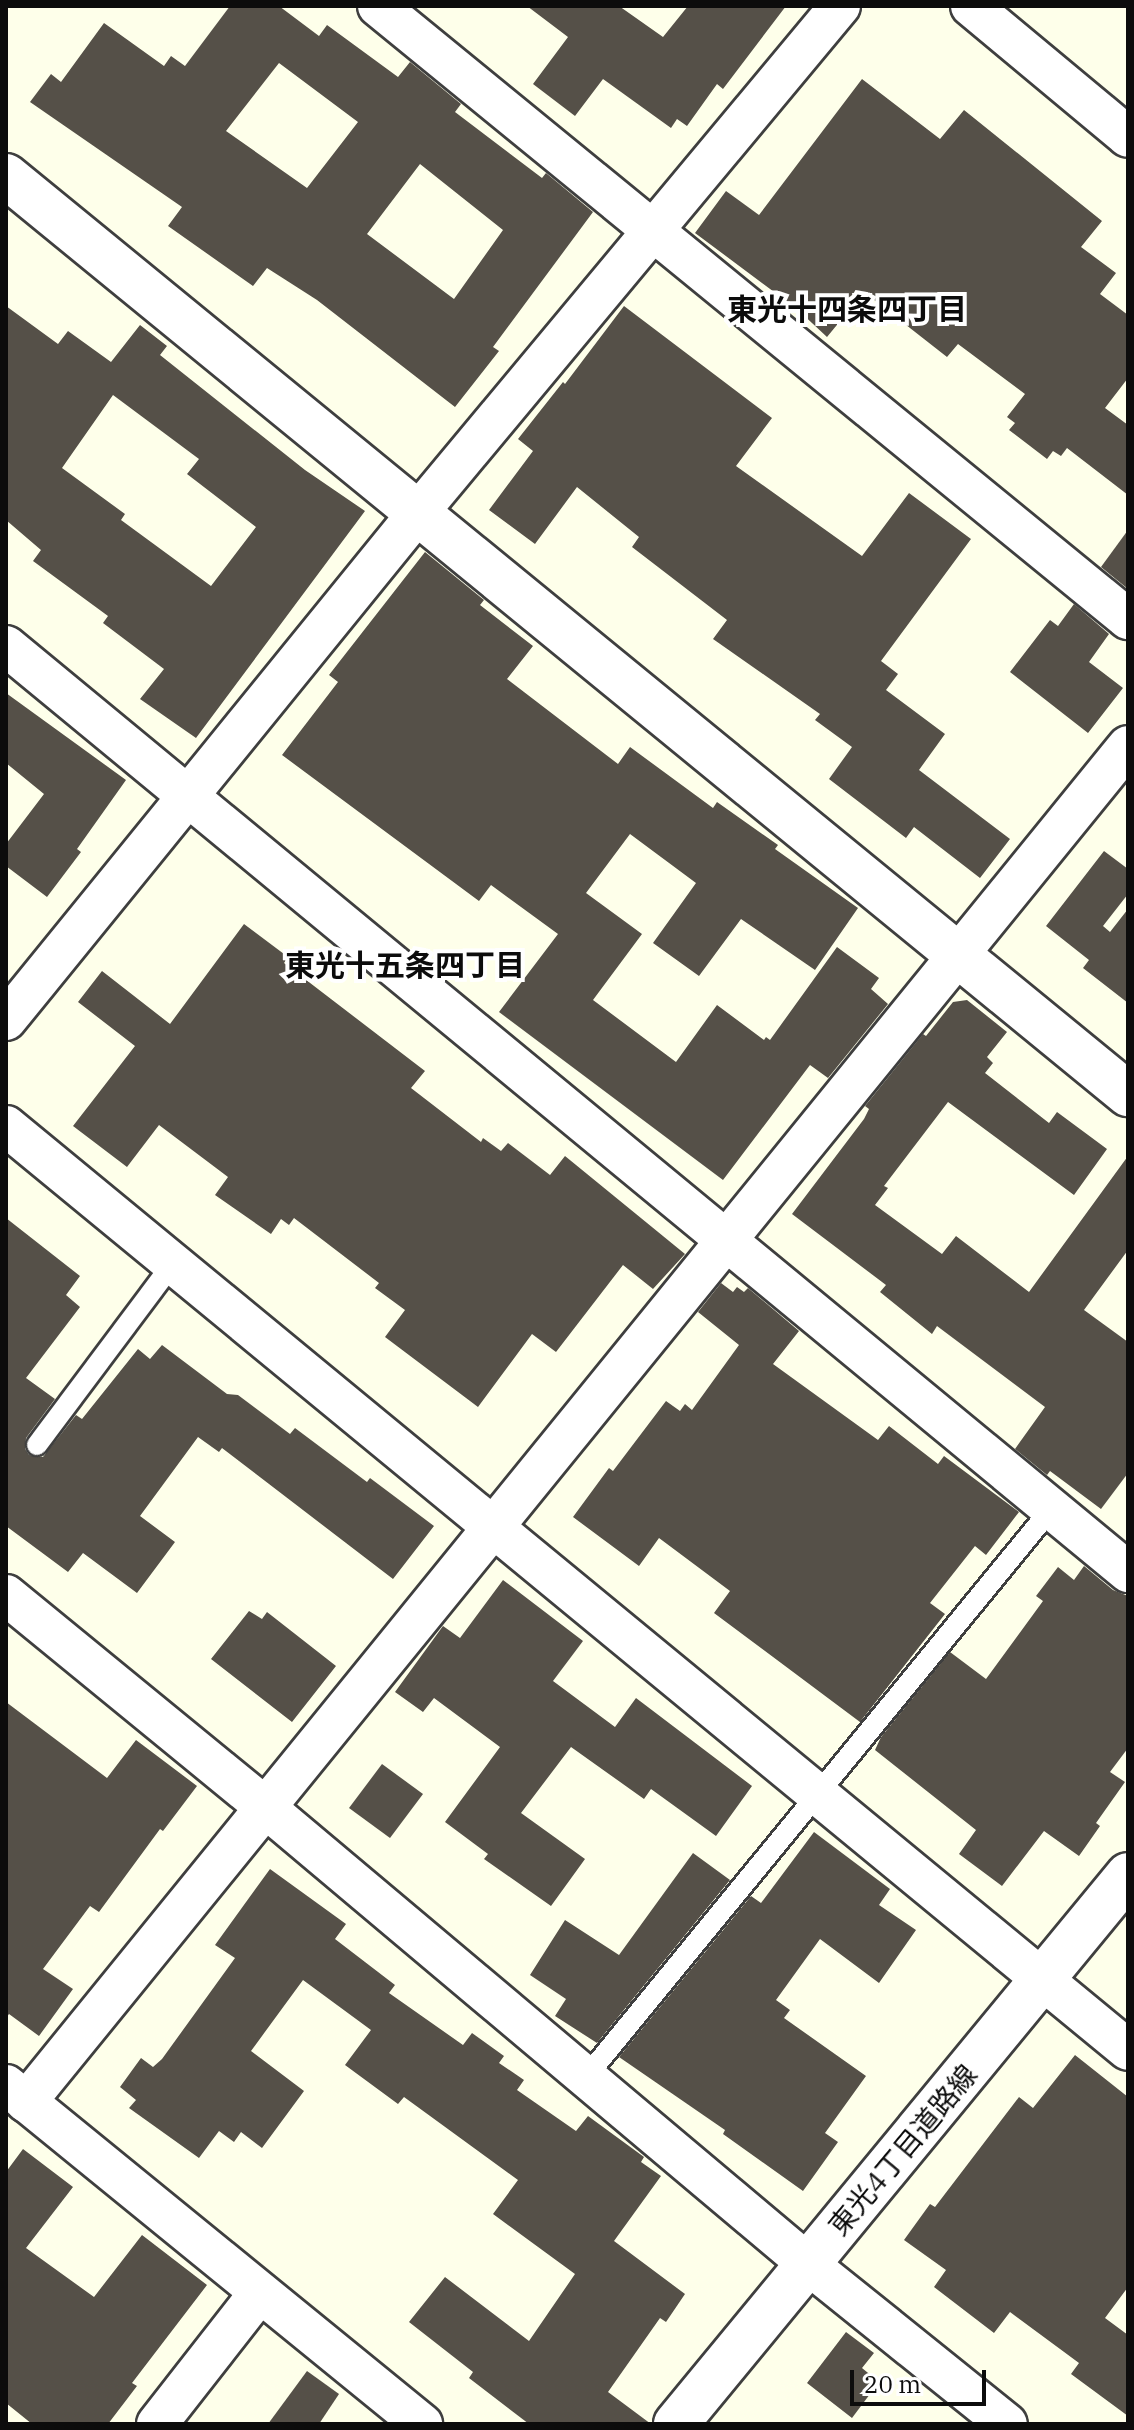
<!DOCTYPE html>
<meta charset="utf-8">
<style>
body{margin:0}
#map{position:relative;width:1134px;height:2430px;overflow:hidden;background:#feffea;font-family:"IBM Plex Serif","Noto Sans JP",serif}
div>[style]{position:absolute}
.building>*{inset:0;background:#555048}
.roads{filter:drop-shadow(2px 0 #3f3f3f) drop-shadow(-2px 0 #3f3f3f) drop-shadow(0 2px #3f3f3f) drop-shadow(0 -2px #3f3f3f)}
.service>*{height:20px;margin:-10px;padding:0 10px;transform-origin:10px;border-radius:10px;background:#fff}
.minor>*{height:40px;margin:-20px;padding:0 20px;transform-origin:20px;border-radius:20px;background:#fff}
.tertiary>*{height:44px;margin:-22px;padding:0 22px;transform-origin:22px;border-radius:22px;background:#fff}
span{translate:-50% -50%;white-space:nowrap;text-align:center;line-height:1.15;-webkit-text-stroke:8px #fff;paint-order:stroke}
.street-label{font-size:28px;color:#0c0c0c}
.neighbourhood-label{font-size:30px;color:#0c0c0c;font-weight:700}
.frame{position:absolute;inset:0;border:8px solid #0c0c0c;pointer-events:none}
.scale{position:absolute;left:850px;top:2370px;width:136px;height:36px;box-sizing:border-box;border:4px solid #0c0c0c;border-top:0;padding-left:10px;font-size:24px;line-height:28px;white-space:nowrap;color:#0c0c0c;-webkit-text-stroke:6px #fff;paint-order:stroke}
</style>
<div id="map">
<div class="building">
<div style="clip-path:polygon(evenodd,230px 6px,279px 6px,319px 36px,327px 25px,398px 77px,410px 62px,461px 104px,455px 112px,542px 178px,546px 173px,593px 212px,493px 347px,499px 351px,455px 407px,317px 300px,267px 268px,253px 286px,168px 226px,182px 207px,30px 102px,51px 74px,61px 82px,104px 23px,164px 66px,171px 56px,185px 66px,230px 6px,279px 63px,358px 122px,307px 188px,226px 131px,279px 63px,230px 6px,420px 164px,503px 230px,454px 299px,367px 234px,420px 164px)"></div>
<div style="clip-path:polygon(527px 6px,619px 6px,663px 37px,688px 6px,786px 6px,723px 89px,717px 84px,687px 126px,677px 119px,671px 128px,603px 79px,575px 116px,533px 84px,568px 37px)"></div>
<div style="clip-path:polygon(862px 79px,940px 139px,964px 110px,1102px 221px,1081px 247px,1116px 273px,1100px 294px,1128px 315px,1128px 378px,1105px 408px,1128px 425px,1128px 495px,1067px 448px,1061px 456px,1053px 451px,1047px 459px,1009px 430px,1015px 423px,1007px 417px,1025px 394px,958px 344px,947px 357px,864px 292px,827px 337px,797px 309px,695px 233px,726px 191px,759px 215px)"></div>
<div style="clip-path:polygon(evenodd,6px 306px,58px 344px,68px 331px,111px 362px,140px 325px,167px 346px,160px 355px,305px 470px,365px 511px,196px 738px,140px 699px,164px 669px,103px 623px,108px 616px,33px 561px,41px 550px,6px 520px,6px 306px,113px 395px,199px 459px,187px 474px,256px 527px,211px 586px,121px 520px,125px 514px,62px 468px,113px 395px)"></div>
<div style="clip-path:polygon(624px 306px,772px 418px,736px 466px,862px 556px,909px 493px,971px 539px,881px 661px,898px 674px,886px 690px,945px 734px,919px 770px,1010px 839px,980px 878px,914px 827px,906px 838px,829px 779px,852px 747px,815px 720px,820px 714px,713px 639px,727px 620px,632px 547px,639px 537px,577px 487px,535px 544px,489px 510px,533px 451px,518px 439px,563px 382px,565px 384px)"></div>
<div style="clip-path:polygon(1128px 530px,1128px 589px,1101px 567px)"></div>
<div style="clip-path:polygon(425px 552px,484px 600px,480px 605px,533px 646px,507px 679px,618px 764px,630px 747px,713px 808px,717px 802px,778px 845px,775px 849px,858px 908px,815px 970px,741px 919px,699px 976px,653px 943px,696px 883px,630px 834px,586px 893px,642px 934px,593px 1000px,676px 1062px,717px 1005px,764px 1040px,766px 1037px,770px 1040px,837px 947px,879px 978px,871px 989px,888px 1004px,828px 1078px,810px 1065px,723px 1180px,499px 1012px,558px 934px,491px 885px,479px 901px,282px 755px,338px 682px,329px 675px)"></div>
<div style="clip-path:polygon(1074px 604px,1109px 634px,1089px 662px,1123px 688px,1088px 733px,1010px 672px,1050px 620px,1058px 626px)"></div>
<div style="clip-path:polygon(6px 693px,126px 780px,77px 849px,81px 852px,47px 897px,6px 866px,6px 844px,44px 794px,6px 763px)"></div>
<div style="clip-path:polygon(1104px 851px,1128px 869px,1128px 894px,1103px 926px,1110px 932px,1128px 909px,1128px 1003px,1083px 968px,1089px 960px,1046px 926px)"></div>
<div style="clip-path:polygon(244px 924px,288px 957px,284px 963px,425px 1071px,411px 1088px,481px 1142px,483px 1138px,501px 1151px,508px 1143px,550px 1175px,565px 1156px,685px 1254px,653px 1289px,623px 1265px,556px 1352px,532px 1334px,478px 1407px,385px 1337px,405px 1310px,375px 1288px,379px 1283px,294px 1218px,289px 1225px,281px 1219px,271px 1234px,215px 1195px,228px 1177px,159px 1125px,127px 1167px,73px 1126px,135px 1046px,78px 1002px,102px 971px,170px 1024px)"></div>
<div style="clip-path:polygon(967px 1000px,1007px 1032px,987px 1057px,993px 1063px,985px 1073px,1049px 1123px,1057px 1112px,1107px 1149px,1074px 1195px,948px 1102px,884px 1186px,888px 1188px,875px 1205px,942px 1254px,956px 1236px,1029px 1292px,1128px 1156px,1128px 1250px,1084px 1310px,1128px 1342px,1128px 1473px,1101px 1509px,1050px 1471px,1047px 1475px,1015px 1449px,1045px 1407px,937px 1326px,932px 1334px,880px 1292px,886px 1285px,792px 1214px,864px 1119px,869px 1109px,865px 1106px,923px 1034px,926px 1036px,953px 1002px)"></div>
<div style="clip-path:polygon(6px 1218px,80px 1276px,66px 1295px,80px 1307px,26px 1378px,55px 1399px,26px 1438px,25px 1449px,29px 1455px,43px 1457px,76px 1415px,82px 1419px,138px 1349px,150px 1359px,162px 1345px,227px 1394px,238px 1395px,290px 1434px,295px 1428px,367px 1482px,370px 1478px,434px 1526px,393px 1579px,222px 1448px,219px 1452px,198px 1437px,140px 1516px,175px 1542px,137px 1593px,83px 1553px,68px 1572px,6px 1526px)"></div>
<div style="clip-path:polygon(721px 1283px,733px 1292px,737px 1287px,744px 1292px,748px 1288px,799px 1331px,773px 1364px,878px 1440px,889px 1426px,938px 1464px,944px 1456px,1019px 1512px,986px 1555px,975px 1546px,930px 1603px,945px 1614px,860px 1722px,714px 1613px,730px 1591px,659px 1538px,639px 1566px,573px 1517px,609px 1468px,613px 1471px,666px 1401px,680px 1411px,685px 1404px,692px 1410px,739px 1345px,698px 1312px)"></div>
<div style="clip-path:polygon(1084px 1566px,1113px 1590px,1128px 1596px,1128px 1748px,1110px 1772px,1125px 1782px,1096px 1823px,1100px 1826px,1079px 1856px,1044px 1831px,1002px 1886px,959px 1854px,976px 1830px,875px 1750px,881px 1737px,950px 1652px,986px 1679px,1043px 1601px,1036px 1596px,1058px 1567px,1074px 1580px)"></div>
<div style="clip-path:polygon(503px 1580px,583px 1641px,553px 1681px,615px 1727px,636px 1698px,752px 1786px,716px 1836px,651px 1789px,644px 1799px,571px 1747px,521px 1813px,585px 1859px,551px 1906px,484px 1859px,488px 1854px,445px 1822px,500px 1747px,434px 1698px,423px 1712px,395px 1692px,443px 1626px,460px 1638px)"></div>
<div style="clip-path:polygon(249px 1611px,262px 1619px,267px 1612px,336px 1666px,292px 1722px,211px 1659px)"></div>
<div style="clip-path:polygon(6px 1702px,107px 1778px,136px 1740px,197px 1786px,163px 1831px,160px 1829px,99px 1912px,90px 1906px,43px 1969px,73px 1989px,39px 2036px,9px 2014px,6px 2018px)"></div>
<div style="clip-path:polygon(382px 1764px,423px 1794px,390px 1838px,349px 1808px)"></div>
<div style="clip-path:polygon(814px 1832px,890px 1889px,879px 1905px,916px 1930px,879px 1983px,820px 1939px,776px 2000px,790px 2010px,784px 2018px,866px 2076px,825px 2133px,838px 2142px,803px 2191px,723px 2134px,725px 2130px,619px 2057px,751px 1896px,761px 1903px)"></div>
<div style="clip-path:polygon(693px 1853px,730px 1880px,597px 2043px,555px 2016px,566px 1999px,530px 1975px,565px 1920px,619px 1955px)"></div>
<div style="clip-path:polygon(270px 1869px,346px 1924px,335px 1939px,395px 1985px,389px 1993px,463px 2045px,472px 2033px,504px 2056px,499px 2063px,524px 2080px,517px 2090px,576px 2131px,588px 2116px,644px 2157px,641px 2162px,661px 2176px,614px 2241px,685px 2294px,666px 2322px,660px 2318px,608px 2392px,651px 2424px,529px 2424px,469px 2378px,473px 2372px,409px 2322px,445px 2277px,529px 2341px,575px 2274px,493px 2214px,518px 2180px,404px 2097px,398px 2104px,345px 2065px,371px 2030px,303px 1980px,251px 2051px,304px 2091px,262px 2148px,241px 2132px,234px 2142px,219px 2131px,199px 2158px,129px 2108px,136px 2100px,120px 2087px,141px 2058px,153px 2067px,162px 2059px,235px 1958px,215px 1945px)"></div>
<div style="clip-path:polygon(1075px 2055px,1128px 2097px,1128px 2287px,1105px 2318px,1128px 2335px,1128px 2416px,1071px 2374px,1079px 2363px,1010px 2312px,994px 2333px,934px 2287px,946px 2270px,904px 2240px,930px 2204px,935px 2207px,1019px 2097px,1033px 2108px)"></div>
<div style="clip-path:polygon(23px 2149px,73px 2187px,26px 2248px,94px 2297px,142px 2235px,207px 2285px,132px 2383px,137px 2386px,108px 2424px,32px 2424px,6px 2403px,6px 2172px)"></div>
<div style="clip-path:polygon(846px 2332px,874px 2353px,862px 2368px,879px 2382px,852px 2418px,807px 2383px)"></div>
<div style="clip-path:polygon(307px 2371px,339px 2394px,319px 2424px,268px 2424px)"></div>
</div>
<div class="roads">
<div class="service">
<div style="left:37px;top:1445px;width:227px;rotate:-53.2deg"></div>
<div style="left:586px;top:2077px;width:734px;rotate:-50.69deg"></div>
</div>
<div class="minor">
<div style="left:378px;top:6px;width:969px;rotate:39.26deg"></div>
<div style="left:971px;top:6px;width:204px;rotate:39.8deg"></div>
<div style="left:6px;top:646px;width:1455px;rotate:39.53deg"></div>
<div style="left:6px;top:1020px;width:652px;rotate:-50.91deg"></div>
<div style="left:417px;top:514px;width:661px;rotate:-50.22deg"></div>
<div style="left:6px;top:1126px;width:1453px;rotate:39.47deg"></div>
<div style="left:6px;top:1595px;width:336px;rotate:39.3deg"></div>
<div style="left:266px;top:1808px;width:708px;rotate:40.07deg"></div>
<div style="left:808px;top:2264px;width:255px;rotate:38.8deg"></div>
<div style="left:6px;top:2085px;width:537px;rotate:39.18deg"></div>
<div style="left:26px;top:2102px;width:1747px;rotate:-50.9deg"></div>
<div style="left:157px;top:2424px;width:167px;rotate:-52deg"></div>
</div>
<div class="tertiary">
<div style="left:6px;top:176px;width:1450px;rotate:39.29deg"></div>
<div style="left:676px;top:2424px;width:711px;rotate:-50.53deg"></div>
</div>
</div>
<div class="street-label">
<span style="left:903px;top:2150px;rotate:-50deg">東光4丁目道路線</span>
</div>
<div class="neighbourhood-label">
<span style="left:847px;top:309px">東光十四条四丁目</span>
<span style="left:405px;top:965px">東光十五条四丁目</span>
</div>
<div class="frame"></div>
<div class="scale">20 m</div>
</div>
